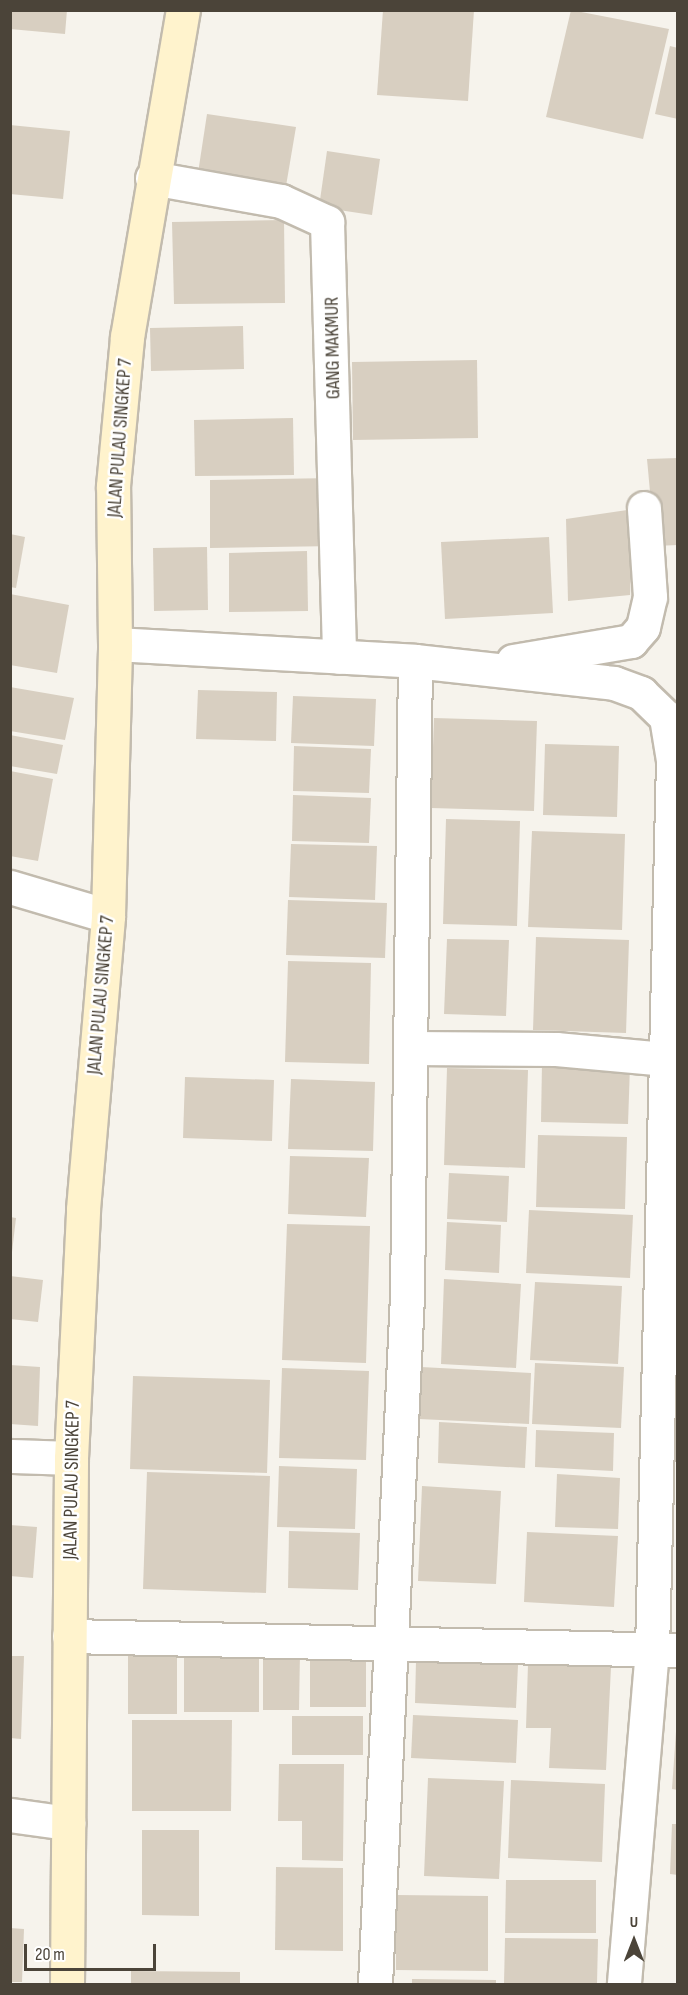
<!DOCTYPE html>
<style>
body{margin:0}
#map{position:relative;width:688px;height:1995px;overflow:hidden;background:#f6f3ec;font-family:"Sofia Sans Condensed",sans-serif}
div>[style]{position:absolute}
.building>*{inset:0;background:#d8cfc1}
.roads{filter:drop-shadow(2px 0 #c2bbae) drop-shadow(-2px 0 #c2bbae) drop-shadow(0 2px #c2bbae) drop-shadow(0 -2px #c2bbae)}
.street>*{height:33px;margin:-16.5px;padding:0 16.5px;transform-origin:16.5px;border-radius:16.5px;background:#fff}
.secondary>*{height:33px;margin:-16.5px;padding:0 16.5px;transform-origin:16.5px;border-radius:16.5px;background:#fff3cd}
span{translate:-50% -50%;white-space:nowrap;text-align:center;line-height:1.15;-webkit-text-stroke:5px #fff;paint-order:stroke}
.street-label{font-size:20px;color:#4b4439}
.frame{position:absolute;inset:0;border:12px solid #4b4439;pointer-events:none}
.north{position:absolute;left:604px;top:1911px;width:60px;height:60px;-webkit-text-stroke:4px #fff;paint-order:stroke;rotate:0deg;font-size:16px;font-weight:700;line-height:24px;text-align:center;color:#4b4439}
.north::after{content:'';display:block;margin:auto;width:21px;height:27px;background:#4b4439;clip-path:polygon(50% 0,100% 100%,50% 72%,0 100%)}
.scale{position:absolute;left:24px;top:1944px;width:132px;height:27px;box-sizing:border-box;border:3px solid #4b4439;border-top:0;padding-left:8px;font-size:18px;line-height:21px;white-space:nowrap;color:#4b4439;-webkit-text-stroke:4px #fff;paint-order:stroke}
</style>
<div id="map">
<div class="building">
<div style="clip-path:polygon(10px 10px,67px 10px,65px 34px,10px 29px)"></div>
<div style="clip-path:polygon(383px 10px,474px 10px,468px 101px,377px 95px)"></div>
<div style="clip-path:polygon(571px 10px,669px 29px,643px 139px,546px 117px)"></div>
<div style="clip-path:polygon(670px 46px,678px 48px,678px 119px,655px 114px)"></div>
<div style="clip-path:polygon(207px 114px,296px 127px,286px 186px,198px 173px)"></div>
<div style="clip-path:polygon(10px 125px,70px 131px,63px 199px,10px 194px)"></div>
<div style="clip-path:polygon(327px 151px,380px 159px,372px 215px,319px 207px)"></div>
<div style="clip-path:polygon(284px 220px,285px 303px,174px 304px,172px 222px)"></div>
<div style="clip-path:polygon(243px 326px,244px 369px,151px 371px,150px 328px)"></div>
<div style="clip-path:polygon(477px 360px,478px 438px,353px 440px,352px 362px)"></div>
<div style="clip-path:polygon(293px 418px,294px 475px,195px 476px,194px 420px)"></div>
<div style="clip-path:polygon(678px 458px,678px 545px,655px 546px,647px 459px)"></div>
<div style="clip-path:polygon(335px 478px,337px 546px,210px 548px,210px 480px)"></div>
<div style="clip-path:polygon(634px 509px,630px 595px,568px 601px,566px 519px)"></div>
<div style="clip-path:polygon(10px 534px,25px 537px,16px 588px,10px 587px)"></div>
<div style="clip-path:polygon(549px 537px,553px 613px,445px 619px,441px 542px)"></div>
<div style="clip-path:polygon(207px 547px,208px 610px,154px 611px,153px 548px)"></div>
<div style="clip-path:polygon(307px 551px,308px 611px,229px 612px,229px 553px)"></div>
<div style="clip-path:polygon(10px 594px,69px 605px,57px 673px,10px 665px)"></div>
<div style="clip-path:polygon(10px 687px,74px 698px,65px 740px,10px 731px)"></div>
<div style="clip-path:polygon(198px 690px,277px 692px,276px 741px,196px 739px)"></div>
<div style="clip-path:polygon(293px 696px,376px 699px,374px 746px,291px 743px)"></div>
<div style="clip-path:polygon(434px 718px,537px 721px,534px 811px,431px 808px)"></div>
<div style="clip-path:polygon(10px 735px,63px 745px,57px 774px,10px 766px)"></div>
<div style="clip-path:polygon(545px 744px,619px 746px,617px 817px,543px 815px)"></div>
<div style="clip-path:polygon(294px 746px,371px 749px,369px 793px,293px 791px)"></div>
<div style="clip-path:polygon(10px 771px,53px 779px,38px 861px,10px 856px)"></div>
<div style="clip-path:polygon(293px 795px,371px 798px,369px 843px,292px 841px)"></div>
<div style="clip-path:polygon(446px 819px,520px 821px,517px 926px,443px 924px)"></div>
<div style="clip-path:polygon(532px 831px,625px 834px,622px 930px,528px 927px)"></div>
<div style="clip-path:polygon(291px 844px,377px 846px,375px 900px,289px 897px)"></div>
<div style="clip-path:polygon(288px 900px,387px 903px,385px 958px,286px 955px)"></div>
<div style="clip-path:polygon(536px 937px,629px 940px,626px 1033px,533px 1030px)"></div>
<div style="clip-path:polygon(447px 939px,509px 940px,506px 1016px,444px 1014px)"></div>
<div style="clip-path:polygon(288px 961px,371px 963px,369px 1064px,285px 1062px)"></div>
<div style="clip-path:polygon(542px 1063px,630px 1066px,628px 1124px,541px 1122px)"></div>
<div style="clip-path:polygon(447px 1068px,528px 1070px,525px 1168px,444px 1165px)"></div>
<div style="clip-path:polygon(185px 1077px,274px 1080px,272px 1141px,183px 1138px)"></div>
<div style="clip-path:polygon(291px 1079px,375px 1082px,373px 1151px,288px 1149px)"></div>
<div style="clip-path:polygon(538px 1135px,627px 1137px,625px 1209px,536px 1207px)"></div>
<div style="clip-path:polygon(290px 1156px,369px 1158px,366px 1217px,288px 1214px)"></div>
<div style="clip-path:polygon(449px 1173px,509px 1176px,507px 1222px,447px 1219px)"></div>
<div style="clip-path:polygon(529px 1210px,633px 1215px,630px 1278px,526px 1273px)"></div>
<div style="clip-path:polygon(10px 1217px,16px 1218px,12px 1252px,10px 1252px)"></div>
<div style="clip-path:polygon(447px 1222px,501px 1225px,499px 1273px,445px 1270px)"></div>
<div style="clip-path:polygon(287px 1224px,370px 1226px,366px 1363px,282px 1360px)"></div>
<div style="clip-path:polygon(10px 1276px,43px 1280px,38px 1322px,10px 1319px)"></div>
<div style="clip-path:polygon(444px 1279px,521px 1284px,516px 1368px,441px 1364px)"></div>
<div style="clip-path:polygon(535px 1282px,622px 1286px,618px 1364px,530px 1360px)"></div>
<div style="clip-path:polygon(535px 1363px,624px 1367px,621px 1428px,532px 1424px)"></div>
<div style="clip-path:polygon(10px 1365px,40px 1367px,38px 1426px,10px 1424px)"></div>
<div style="clip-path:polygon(421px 1367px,531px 1373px,529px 1424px,419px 1419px)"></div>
<div style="clip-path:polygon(282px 1368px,369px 1371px,366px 1460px,279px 1458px)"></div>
<div style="clip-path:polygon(133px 1376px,270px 1380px,267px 1473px,130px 1469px)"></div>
<div style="clip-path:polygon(439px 1422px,527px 1427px,525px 1468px,438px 1463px)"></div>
<div style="clip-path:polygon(536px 1430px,614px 1433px,613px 1471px,535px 1467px)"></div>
<div style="clip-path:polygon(279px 1466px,357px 1469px,355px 1529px,277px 1527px)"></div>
<div style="clip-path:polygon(147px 1472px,270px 1476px,266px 1593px,143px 1589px)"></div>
<div style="clip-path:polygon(557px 1474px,620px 1478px,618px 1529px,555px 1527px)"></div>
<div style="clip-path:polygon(422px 1486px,501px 1491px,496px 1584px,418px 1581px)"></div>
<div style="clip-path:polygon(10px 1525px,37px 1527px,33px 1578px,10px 1576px)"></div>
<div style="clip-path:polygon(289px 1531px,360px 1533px,358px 1590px,288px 1588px)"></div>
<div style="clip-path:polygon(527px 1532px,618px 1536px,614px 1607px,524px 1602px)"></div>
<div style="clip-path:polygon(310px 1645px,366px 1645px,366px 1707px,310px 1707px)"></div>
<div style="clip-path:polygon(184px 1650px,259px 1650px,259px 1712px,184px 1712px)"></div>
<div style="clip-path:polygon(263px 1652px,300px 1652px,299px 1710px,263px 1710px)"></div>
<div style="clip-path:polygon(128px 1654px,177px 1654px,177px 1714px,128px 1714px)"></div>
<div style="clip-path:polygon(10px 1656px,24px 1656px,21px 1739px,10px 1738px)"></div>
<div style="clip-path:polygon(416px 1661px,518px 1665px,516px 1708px,415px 1703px)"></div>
<div style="clip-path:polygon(528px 1664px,611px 1667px,606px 1770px,549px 1768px,551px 1728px,526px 1728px)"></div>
<div style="clip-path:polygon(678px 1703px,678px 1790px,672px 1789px)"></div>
<div style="clip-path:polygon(413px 1715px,518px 1720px,516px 1763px,411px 1758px)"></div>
<div style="clip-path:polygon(292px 1716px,363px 1716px,363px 1755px,292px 1755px)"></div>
<div style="clip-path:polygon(132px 1720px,232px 1720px,231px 1811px,132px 1811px)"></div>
<div style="clip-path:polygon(279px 1764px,344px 1764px,343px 1861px,302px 1860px,302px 1821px,278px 1821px)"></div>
<div style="clip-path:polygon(428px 1778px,504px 1781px,499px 1879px,424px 1876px)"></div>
<div style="clip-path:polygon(511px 1780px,605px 1784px,602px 1862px,508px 1858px)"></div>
<div style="clip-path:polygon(672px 1824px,678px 1824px,678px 1875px,670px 1874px)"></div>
<div style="clip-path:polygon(142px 1830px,199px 1830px,199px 1916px,142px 1915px)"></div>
<div style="clip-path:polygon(276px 1867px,343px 1868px,343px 1951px,275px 1950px)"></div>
<div style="clip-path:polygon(506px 1880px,596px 1880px,596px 1933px,505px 1933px)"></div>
<div style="clip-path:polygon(396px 1895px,488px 1896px,488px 1971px,396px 1970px)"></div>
<div style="clip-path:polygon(10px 1928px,24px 1929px,22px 1982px,10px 1982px)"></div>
<div style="clip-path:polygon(505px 1938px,598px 1939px,597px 1984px,504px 1984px)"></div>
<div style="clip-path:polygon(131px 1971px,240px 1972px,240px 1984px,131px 1984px)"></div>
<div style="clip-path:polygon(412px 1979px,496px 1980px,496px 1984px,412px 1984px)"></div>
</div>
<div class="roads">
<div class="street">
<div style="left:152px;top:178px;width:131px;rotate:10.1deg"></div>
<div style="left:281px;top:201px;width:51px;rotate:24.5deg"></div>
<div style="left:327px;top:222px;width:435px;rotate:88.4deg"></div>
<div style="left:115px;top:644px;width:300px;rotate:3.2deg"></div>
<div style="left:415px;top:661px;width:200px;rotate:6.3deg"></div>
<div style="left:614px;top:683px;width:29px;rotate:20deg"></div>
<div style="left:641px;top:693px;width:35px;rotate:44deg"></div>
<div style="left:666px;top:717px;width:44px;rotate:80.8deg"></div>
<div style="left:673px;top:760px;width:889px;rotate:91.35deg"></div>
<div style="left:652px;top:1649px;width:336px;rotate:94.8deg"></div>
<div style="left:513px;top:661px;width:120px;rotate:-9.6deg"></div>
<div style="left:631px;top:641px;width:18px;rotate:-49deg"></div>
<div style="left:643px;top:627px;width:31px;rotate:-77deg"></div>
<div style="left:650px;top:597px;width:89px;rotate:-93.9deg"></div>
<div style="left:10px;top:887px;width:102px;rotate:16.5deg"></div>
<div style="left:410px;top:1048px;width:146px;rotate:0.4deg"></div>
<div style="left:556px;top:1049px;width:122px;rotate:5.2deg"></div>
<div style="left:10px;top:1456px;width:61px;rotate:1.9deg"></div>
<div style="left:69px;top:1636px;width:609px;rotate:1.32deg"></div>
<div style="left:10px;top:1815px;width:59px;rotate:7.9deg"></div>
<div style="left:375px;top:1984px;width:689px;rotate:-87.34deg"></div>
<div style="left:407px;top:1296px;width:635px;rotate:-89.28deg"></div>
</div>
<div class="secondary">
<div style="left:67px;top:1984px;width:526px;rotate:-89.56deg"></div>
<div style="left:71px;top:1458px;width:249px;rotate:-87.2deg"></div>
<div style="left:83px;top:1209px;width:294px;rotate:-85.1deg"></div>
<div style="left:108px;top:916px;width:272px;rotate:-88.5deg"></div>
<div style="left:115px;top:644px;width:158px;rotate:-90.7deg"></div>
<div style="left:113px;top:486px;width:150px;rotate:-84.6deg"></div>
<div style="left:127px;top:337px;width:332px;rotate:-80.3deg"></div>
</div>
</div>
<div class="street-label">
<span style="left:333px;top:348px;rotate:-91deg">GANG MAKMUR</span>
<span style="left:120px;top:438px;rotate:-86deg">JALAN PULAU SINGKEP 7</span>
<span style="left:101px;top:995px;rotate:-85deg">JALAN PULAU SINGKEP 7</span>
<span style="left:72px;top:1480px;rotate:-89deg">JALAN PULAU SINGKEP 7</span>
</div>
<div class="frame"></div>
<div class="north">U</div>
<div class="scale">20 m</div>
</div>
